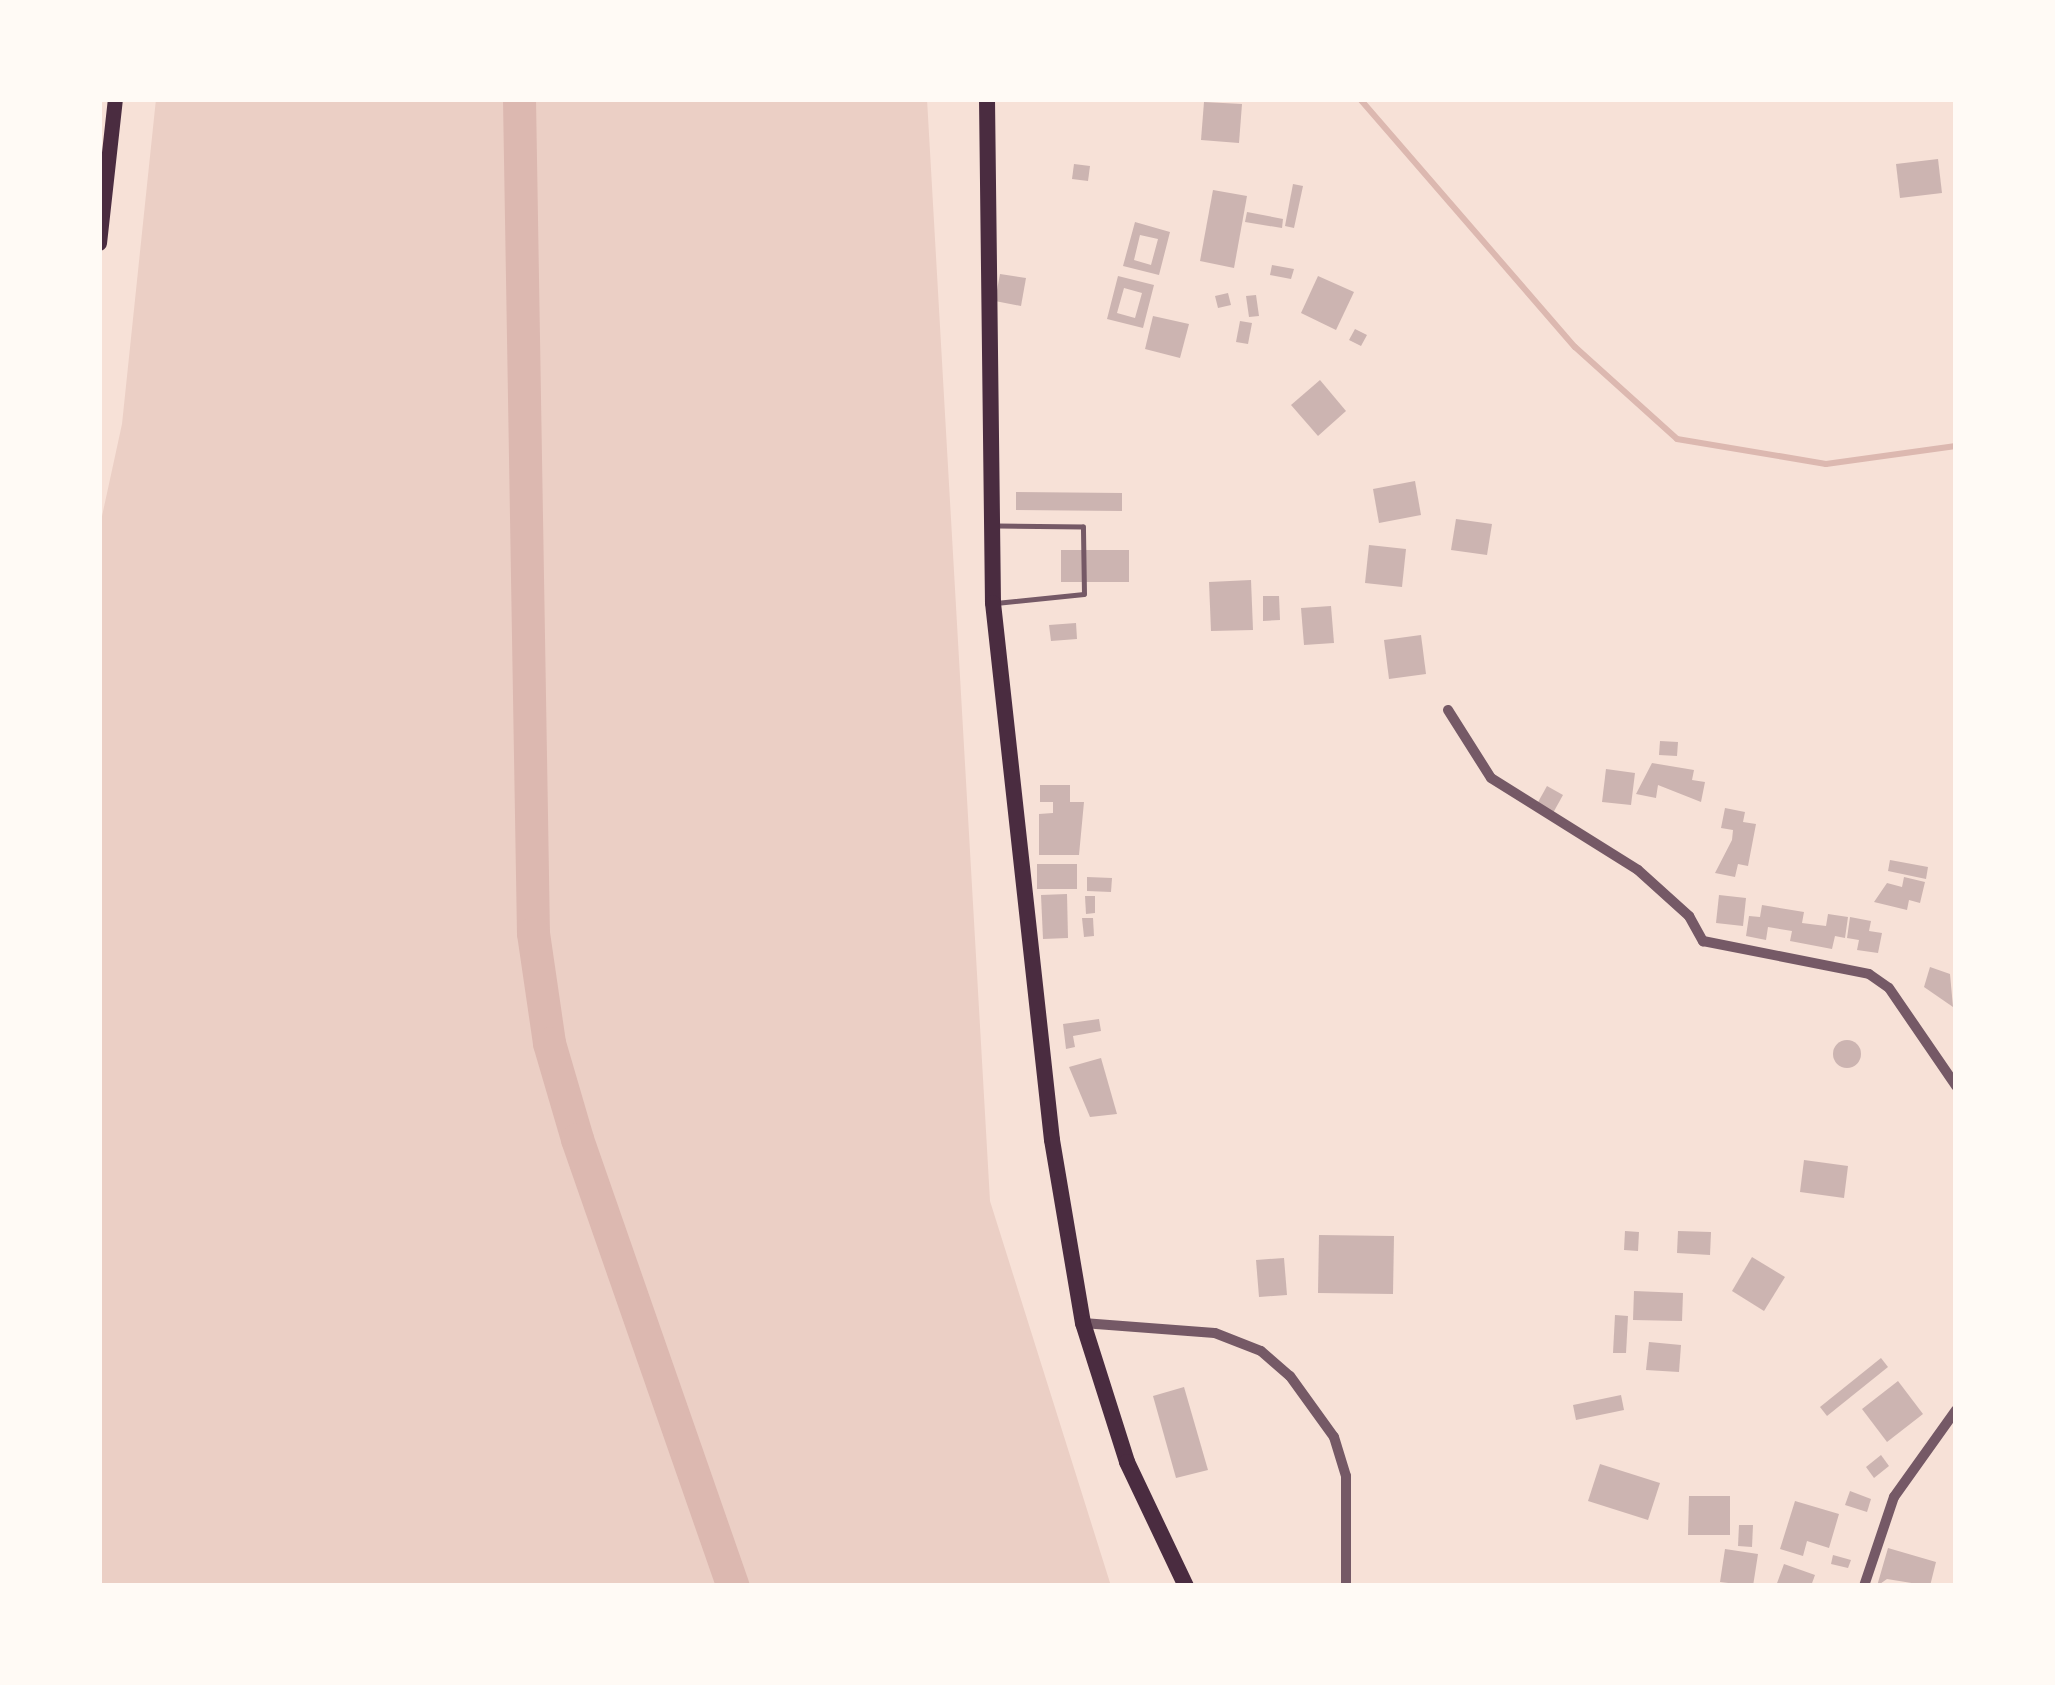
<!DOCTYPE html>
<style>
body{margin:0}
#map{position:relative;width:2055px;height:1685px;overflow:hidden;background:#f7e1d7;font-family:Quicksand,sans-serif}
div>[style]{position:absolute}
.green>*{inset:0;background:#ebcfc5}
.stream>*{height:6px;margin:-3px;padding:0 3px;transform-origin:3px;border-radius:3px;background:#dcb8b0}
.river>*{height:33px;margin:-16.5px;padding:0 16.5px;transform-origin:16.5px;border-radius:16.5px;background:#dcb8b0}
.building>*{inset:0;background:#ccb4b1}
.round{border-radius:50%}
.service>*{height:4.5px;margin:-2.25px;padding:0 2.25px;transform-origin:2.25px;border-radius:2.25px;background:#755966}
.minor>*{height:10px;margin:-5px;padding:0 5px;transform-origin:5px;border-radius:5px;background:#755966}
.primary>*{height:15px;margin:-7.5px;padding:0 7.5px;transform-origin:7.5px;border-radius:7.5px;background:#4a2c40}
.trunk>*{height:16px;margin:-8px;padding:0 8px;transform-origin:8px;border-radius:8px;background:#4a2c40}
span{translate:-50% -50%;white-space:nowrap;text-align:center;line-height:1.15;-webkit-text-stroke:12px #fffaf5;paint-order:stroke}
.frame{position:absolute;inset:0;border:102px solid #fffaf5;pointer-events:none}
</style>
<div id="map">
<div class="green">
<div style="clip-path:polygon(156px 99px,927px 99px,990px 1201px,1111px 1586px,99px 1586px,99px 530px,122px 424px)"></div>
</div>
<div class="stream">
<div style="left:1360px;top:99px;width:328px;rotate:49.1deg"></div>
<div style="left:1575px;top:347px;width:137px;rotate:42deg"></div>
<div style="left:1677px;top:439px;width:151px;rotate:9.5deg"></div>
<div style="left:1826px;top:464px;width:131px;rotate:-7.9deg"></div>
</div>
<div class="river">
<div style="left:519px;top:99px;width:834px;rotate:89.04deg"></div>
<div style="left:533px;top:933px;width:111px;rotate:81.7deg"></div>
<div style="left:549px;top:1043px;width:100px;rotate:73.7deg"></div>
<div style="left:577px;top:1139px;width:473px;rotate:70.8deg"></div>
</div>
<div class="building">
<div style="clip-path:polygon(1204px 102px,1242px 104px,1239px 143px,1201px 140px)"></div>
<div style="clip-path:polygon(1938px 159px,1942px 193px,1900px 198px,1896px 164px)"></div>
<div style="clip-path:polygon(1074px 164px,1090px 166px,1088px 181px,1072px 179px)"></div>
<div style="clip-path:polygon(1293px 184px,1303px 186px,1294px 228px,1285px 226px)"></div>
<div style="clip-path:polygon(1213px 190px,1247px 196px,1234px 268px,1200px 261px)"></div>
<div style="clip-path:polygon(1247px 212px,1283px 219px,1282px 228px,1245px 222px)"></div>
<div style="clip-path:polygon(evenodd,1135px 222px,1170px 232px,1159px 275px,1123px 266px,1135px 222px,1140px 235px,1158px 239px,1151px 265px,1134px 260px,1140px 235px)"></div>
<div style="clip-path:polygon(1272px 265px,1294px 269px,1291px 279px,1270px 275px)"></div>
<div style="clip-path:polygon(1000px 274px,1026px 278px,1021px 306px,995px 301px)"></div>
<div style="clip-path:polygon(evenodd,1118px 276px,1154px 285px,1143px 328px,1107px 319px,1118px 276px,1124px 288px,1142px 293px,1135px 318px,1117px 313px,1124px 288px)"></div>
<div style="clip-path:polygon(1318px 276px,1354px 292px,1336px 330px,1301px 313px)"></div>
<div style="clip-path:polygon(1228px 293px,1231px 305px,1218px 308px,1215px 296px)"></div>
<div style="clip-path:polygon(1256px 295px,1259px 316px,1249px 317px,1246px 296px)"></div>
<div style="clip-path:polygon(1153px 316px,1189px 324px,1180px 358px,1145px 349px)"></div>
<div style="clip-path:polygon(1240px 321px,1252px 323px,1248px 344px,1236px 342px)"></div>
<div style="clip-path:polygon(1355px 329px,1367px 335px,1361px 346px,1349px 340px)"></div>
<div style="clip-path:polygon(1320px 380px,1346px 411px,1318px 436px,1291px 405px)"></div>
<div style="clip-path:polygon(1415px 481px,1421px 515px,1379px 523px,1373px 489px)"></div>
<div style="clip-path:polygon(1016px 492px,1122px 493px,1122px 511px,1016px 510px)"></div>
<div style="clip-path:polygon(1456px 519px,1492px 524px,1487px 555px,1451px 550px)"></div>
<div style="clip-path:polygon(1369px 545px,1406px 549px,1402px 587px,1365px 583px)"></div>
<div style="clip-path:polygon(1061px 550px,1129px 550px,1129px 582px,1061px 582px)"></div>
<div style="clip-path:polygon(1251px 580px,1253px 630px,1211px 631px,1209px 582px)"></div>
<div style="clip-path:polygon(1263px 596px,1279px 596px,1280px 620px,1263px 621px)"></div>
<div style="clip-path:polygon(1331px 606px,1334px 643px,1304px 645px,1301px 608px)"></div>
<div style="clip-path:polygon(1076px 623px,1077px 639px,1051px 641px,1049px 625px)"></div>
<div style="clip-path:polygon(1421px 635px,1426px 674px,1389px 679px,1384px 640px)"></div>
<div style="clip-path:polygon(1660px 741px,1678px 742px,1677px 756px,1659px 755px)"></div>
<div style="clip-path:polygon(1652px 763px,1694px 770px,1692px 780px,1705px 782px,1701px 802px,1658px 785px,1656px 798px,1636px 794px)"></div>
<div style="clip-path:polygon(1606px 769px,1635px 773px,1631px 805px,1602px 802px)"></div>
<div style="clip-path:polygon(1040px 785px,1070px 785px,1070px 802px,1084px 802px,1079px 855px,1039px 855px,1039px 814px,1053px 813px,1053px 802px,1040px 802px)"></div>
<div style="clip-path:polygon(1547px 786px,1563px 795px,1553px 813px,1537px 804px)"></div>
<div style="clip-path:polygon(1725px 808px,1745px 812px,1743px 822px,1756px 824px,1748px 866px,1738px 864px,1735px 877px,1715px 873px,1732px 840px,1733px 830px,1721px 828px)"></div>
<div style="clip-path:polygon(1890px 860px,1928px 867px,1926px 879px,1888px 871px)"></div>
<div style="clip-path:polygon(1037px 864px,1077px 864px,1077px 889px,1037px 889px)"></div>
<div style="clip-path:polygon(1087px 877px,1112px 878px,1111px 892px,1087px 891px)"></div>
<div style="clip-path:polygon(1904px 877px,1925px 882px,1920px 903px,1909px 900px,1907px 910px,1874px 902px,1887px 883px,1902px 887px)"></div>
<div style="clip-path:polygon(1067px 894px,1068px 938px,1043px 939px,1041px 895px)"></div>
<div style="clip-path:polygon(1719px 895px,1746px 898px,1743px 926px,1716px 923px)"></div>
<div style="clip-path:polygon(1085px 896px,1095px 896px,1095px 913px,1086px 914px)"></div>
<div style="clip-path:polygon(1762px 905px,1804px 912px,1802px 923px,1826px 926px,1828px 914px,1848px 917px,1845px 938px,1835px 936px,1832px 949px,1790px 941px,1792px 931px,1768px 927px,1766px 940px,1746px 936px,1749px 916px,1760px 917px)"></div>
<div style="clip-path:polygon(1850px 917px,1871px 921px,1869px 931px,1882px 933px,1878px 953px,1857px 950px,1859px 940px,1847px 938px)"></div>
<div style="clip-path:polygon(1082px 918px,1093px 918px,1094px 936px,1084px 937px)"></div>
<div style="clip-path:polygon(1930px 967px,1950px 974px,1953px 1007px,1924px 987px)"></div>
<div style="clip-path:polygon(1099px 1019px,1101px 1031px,1073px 1036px,1075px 1047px,1066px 1049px,1063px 1024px)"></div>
<div class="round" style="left:1833px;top:1040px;width:28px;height:28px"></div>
<div style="clip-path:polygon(1101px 1058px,1117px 1114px,1090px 1117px,1069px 1067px)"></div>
<div style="clip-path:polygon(1804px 1160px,1848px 1166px,1844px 1198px,1800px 1192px)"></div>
<div style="clip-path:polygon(1625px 1231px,1639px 1232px,1638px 1251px,1624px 1250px)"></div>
<div style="clip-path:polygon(1678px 1231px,1711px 1232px,1710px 1255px,1677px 1253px)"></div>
<div style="clip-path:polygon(1319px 1235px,1394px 1236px,1393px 1294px,1318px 1293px)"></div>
<div style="clip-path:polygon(1752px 1257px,1785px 1277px,1764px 1311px,1732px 1291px)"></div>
<div style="clip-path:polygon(1284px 1258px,1287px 1295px,1259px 1297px,1256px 1260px)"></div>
<div style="clip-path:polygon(1634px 1291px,1683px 1293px,1682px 1321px,1633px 1320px)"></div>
<div style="clip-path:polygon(1615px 1315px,1628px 1316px,1626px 1353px,1613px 1353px)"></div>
<div style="clip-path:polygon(1649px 1342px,1681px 1345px,1679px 1372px,1646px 1370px)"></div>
<div style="clip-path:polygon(1881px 1358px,1888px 1367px,1827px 1416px,1820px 1407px)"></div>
<div style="clip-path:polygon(1898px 1381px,1923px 1414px,1887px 1442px,1862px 1409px)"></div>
<div style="clip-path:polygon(1184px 1387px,1208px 1470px,1176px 1478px,1153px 1396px)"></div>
<div style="clip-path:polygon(1621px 1395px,1624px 1410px,1576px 1420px,1573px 1405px)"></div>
<div style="clip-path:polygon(1881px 1455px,1889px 1466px,1874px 1478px,1866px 1467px)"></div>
<div style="clip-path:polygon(1600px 1464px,1660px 1483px,1648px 1520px,1588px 1501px)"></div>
<div style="clip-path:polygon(1850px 1491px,1871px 1499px,1867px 1512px,1845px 1505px)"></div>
<div style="clip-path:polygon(1689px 1496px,1730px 1496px,1730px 1535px,1688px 1535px)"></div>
<div style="clip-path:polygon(1795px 1501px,1839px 1514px,1829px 1548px,1807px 1541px,1803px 1556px,1780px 1549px)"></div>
<div style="clip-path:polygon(1739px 1525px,1753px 1525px,1752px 1547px,1738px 1546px)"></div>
<div style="clip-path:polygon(1888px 1548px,1936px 1562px,1930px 1586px,1887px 1579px,1877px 1586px)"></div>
<div style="clip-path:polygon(1725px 1549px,1758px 1554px,1753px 1586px,1720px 1582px)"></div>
<div style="clip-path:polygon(1833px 1555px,1851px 1560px,1848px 1568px,1831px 1564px)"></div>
<div style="clip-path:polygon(1784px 1564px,1815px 1575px,1811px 1586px,1776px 1586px)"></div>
</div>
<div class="service">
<div style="left:996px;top:603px;width:88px;rotate:-5.8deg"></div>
<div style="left:1084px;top:594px;width:67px;rotate:-90.9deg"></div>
<div style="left:1083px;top:527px;width:85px;rotate:-179.3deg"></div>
</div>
<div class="minor">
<div style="left:1448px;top:710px;width:80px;rotate:57.7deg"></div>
<div style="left:1491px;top:778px;width:173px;rotate:32deg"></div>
<div style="left:1638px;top:870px;width:69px;rotate:42deg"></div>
<div style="left:1689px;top:916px;width:29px;rotate:61deg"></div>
<div style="left:1703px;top:941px;width:169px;rotate:11.2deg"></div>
<div style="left:1869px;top:974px;width:24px;rotate:35deg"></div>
<div style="left:1889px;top:988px;width:119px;rotate:55.6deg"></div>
<div style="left:1083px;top:1323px;width:132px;rotate:4.3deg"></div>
<div style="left:1215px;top:1333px;width:49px;rotate:21.4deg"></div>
<div style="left:1261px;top:1351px;width:38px;rotate:41deg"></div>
<div style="left:1290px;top:1376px;width:75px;rotate:54.2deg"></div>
<div style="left:1334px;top:1437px;width:41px;rotate:72.9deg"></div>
<div style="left:1346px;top:1476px;width:110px;rotate:90deg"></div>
<div style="left:1864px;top:1586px;width:94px;rotate:-71.4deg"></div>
<div style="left:1894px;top:1497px;width:107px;rotate:-54.5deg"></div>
</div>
<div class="primary">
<div style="left:99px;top:243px;width:145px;rotate:-83.7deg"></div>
</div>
<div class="trunk">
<div style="left:987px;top:99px;width:504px;rotate:89.32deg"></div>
<div style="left:993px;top:603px;width:540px;rotate:83.73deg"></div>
<div style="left:1052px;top:1140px;width:186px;rotate:80.4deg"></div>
<div style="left:1083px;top:1323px;width:146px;rotate:72.4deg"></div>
<div style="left:1127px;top:1462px;width:137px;rotate:64.6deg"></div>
</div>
<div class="frame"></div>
</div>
